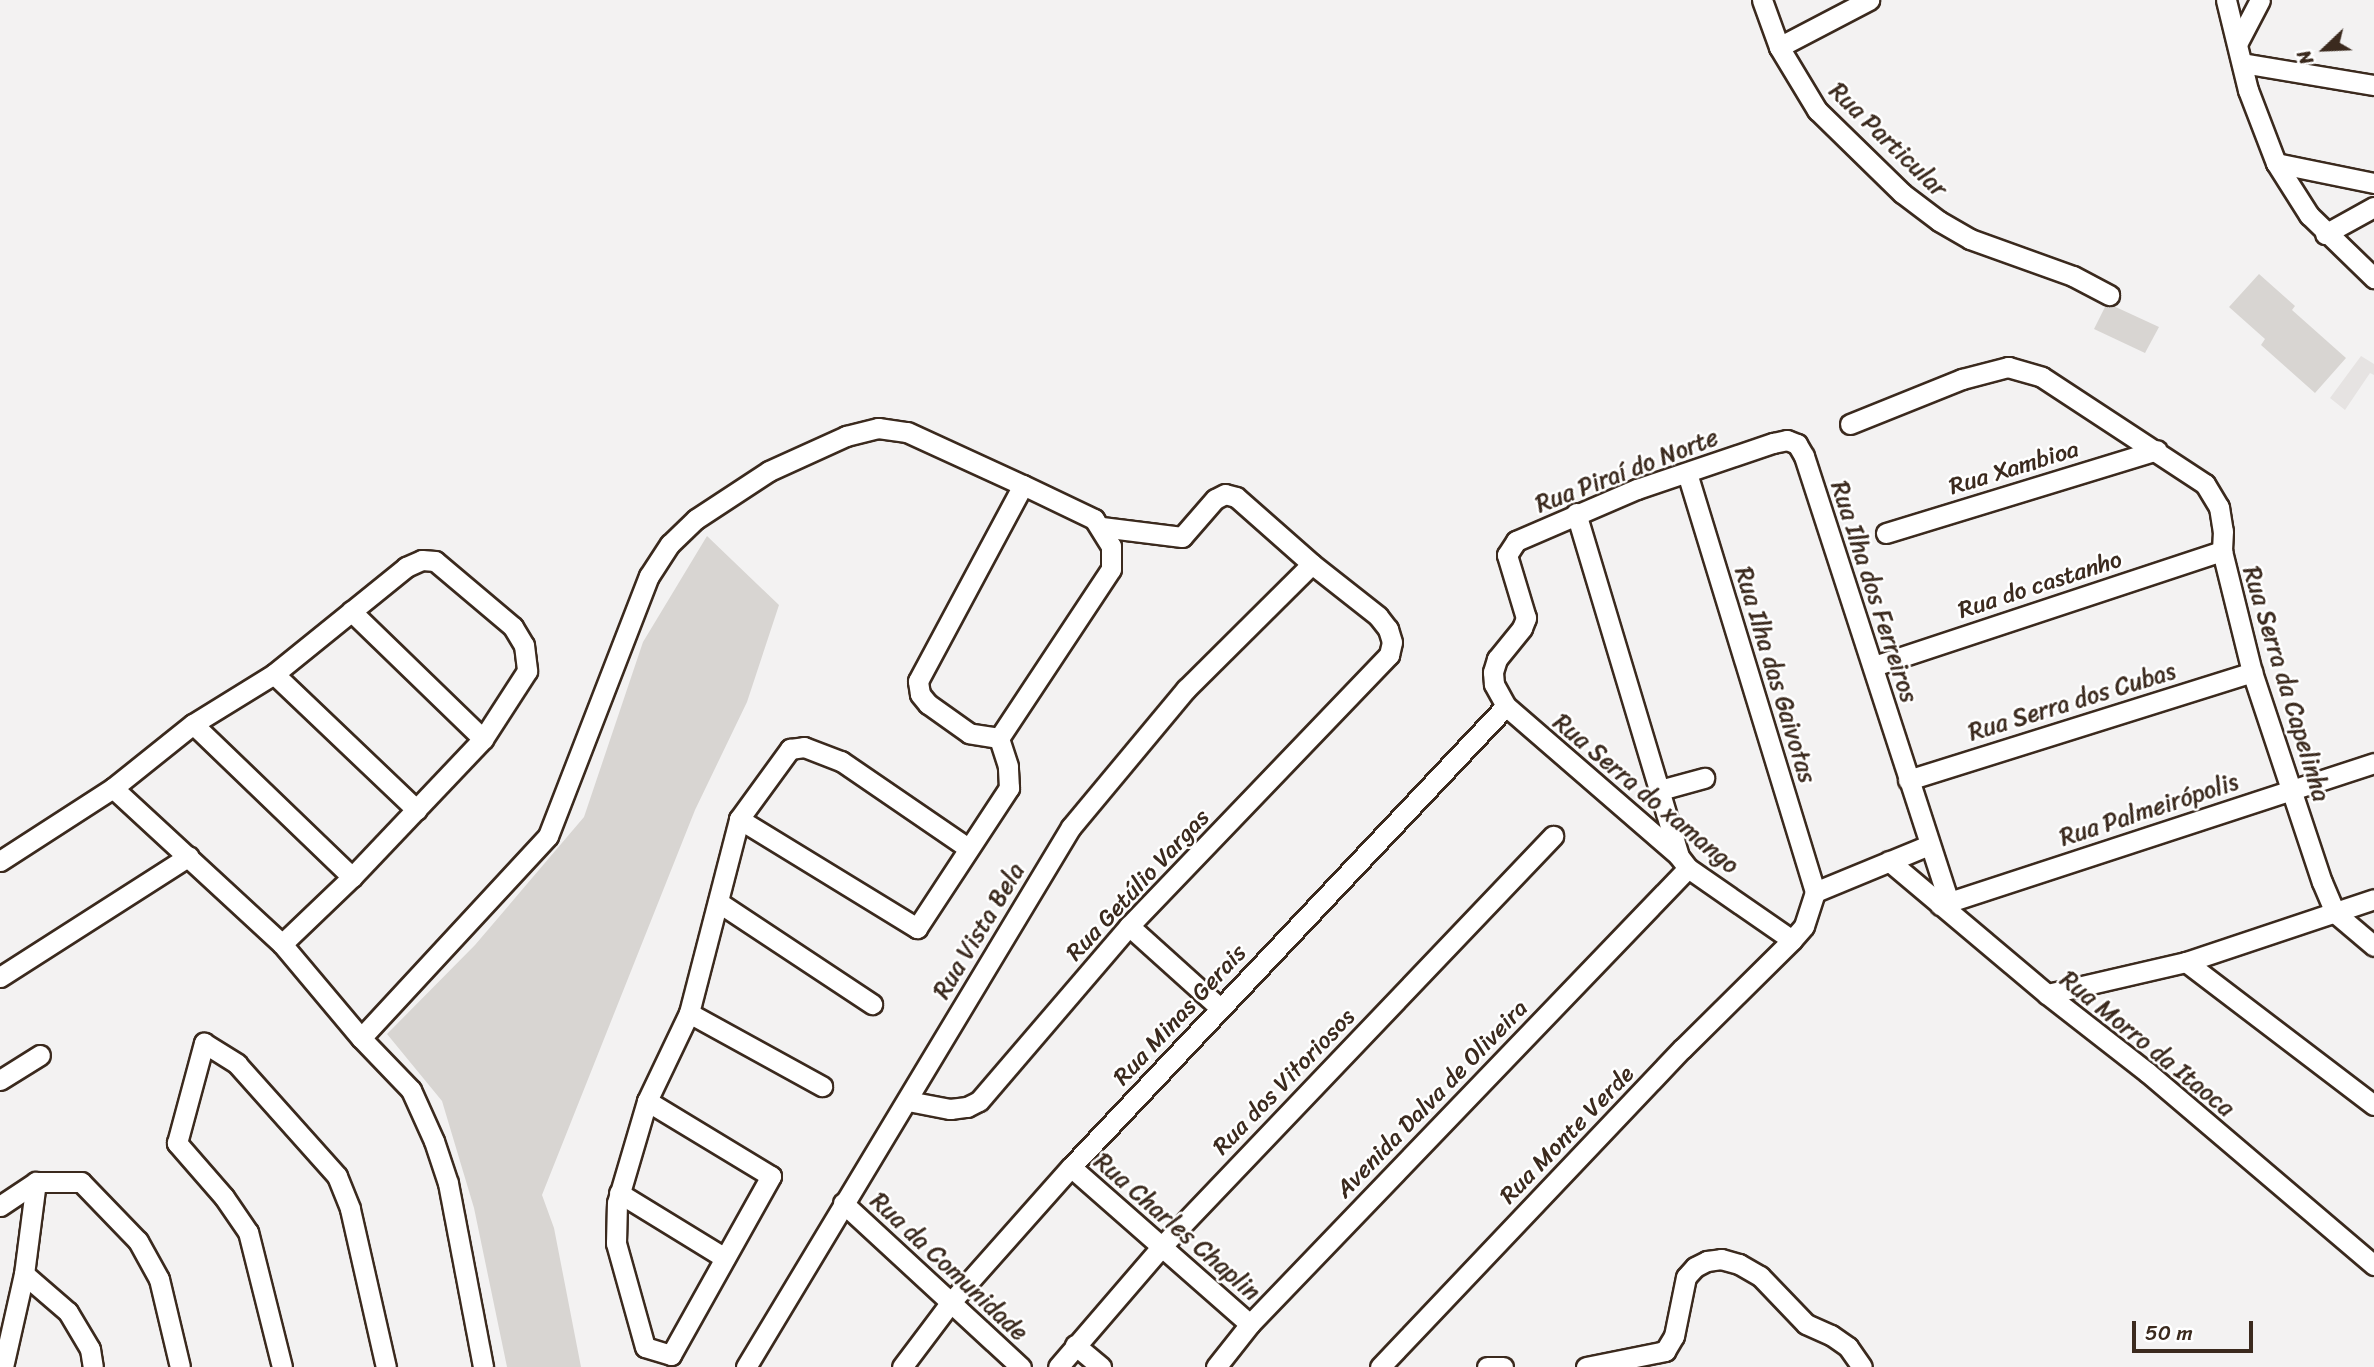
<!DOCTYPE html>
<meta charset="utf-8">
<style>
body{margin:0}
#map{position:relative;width:2374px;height:1367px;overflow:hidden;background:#f3f2f2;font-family:Sriracha,sans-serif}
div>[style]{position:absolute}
.built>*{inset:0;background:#e6e3e2}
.green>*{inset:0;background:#d8d5d2}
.roads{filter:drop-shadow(2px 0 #3b2a1e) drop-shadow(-2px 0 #3b2a1e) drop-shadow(0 2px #3b2a1e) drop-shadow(0 -2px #3b2a1e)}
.minor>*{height:19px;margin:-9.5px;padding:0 9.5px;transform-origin:9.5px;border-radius:9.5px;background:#fff}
span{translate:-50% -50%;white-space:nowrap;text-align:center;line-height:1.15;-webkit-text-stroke:5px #fff;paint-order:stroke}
.street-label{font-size:24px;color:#3b2a1e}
.north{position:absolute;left:2290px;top:14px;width:70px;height:70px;-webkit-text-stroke:5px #fff;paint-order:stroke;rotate:247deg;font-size:19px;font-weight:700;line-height:28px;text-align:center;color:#3b2a1e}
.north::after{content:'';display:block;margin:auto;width:24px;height:32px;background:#3b2a1e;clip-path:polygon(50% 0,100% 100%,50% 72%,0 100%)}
.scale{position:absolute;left:2132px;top:1321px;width:121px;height:32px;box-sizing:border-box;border:4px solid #3b2a1e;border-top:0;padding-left:9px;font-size:21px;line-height:24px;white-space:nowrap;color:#3b2a1e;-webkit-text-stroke:5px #fff;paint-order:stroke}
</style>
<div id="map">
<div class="built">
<div style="clip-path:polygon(2361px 356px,2374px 364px,2374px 375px,2370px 373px,2345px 410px,2330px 398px)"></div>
</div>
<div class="green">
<div style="clip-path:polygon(2259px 274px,2295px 306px,2292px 310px,2346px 358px,2315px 393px,2261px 345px,2265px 339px,2229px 307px)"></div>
<div style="clip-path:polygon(2107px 303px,2159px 327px,2145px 353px,2094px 329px)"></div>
<div style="clip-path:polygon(707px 536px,779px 605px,747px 702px,695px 810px,542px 1195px,554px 1228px,581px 1367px,507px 1367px,474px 1208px,442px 1101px,387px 1034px,475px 945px,584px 817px,643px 642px)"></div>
</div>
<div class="roads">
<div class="minor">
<div style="left:1762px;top:0;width:50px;rotate:70.1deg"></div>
<div style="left:1779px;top:47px;width:74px;rotate:58.9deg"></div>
<div style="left:1817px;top:110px;width:119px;rotate:44.3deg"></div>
<div style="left:1902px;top:193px;width:46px;rotate:37.1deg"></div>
<div style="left:1939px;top:221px;width:36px;rotate:30deg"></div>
<div style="left:1970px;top:239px;width:109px;rotate:19.8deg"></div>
<div style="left:2073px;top:276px;width:41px;rotate:27.8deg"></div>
<div style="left:2226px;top:0;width:93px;rotate:76.3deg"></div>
<div style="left:2248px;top:90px;width:78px;rotate:69deg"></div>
<div style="left:2276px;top:163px;width:62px;rotate:57.6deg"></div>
<div style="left:2309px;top:215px;width:91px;rotate:44.1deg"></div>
<div style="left:2238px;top:42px;width:47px;rotate:-62.4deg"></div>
<div style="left:1779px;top:47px;width:102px;rotate:-27.6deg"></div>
<div style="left:2242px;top:63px;width:134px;rotate:9.5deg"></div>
<div style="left:2276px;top:163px;width:100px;rotate:11.5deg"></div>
<div style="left:2325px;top:234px;width:56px;rotate:-28.9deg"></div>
<div style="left:1850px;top:424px;width:121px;rotate:-21.9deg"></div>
<div style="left:1962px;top:379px;width:48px;rotate:-14.6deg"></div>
<div style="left:2008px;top:367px;width:35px;rotate:16deg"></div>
<div style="left:2042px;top:377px;width:195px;rotate:33.3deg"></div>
<div style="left:2205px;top:484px;width:27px;rotate:59deg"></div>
<div style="left:2219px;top:507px;width:24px;rotate:81deg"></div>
<div style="left:2223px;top:531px;width:20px;rotate:93deg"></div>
<div style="left:2222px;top:551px;width:125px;rotate:76.1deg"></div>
<div style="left:2252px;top:672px;width:221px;rotate:71.6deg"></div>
<div style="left:2322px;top:882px;width:34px;rotate:67deg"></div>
<div style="left:2335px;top:913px;width:51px;rotate:40.2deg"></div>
<div style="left:1687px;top:473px;width:438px;rotate:73deg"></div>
<div style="left:1576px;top:513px;width:356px;rotate:73.3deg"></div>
<div style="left:1886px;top:533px;width:283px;rotate:-17deg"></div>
<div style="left:351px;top:611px;width:184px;rotate:44.1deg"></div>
<div style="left:1874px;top:666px;width:367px;rotate:-18.3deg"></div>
<div style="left:274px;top:674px;width:197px;rotate:43.6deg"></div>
<div style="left:193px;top:724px;width:221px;rotate:43.9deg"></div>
<div style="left:1908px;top:780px;width:361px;rotate:-17.4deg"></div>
<div style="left:113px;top:788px;width:230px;rotate:42.7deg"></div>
<div style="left:282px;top:944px;width:123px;rotate:50deg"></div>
<div style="left:361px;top:1038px;width:72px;rotate:46.1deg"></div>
<div style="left:411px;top:1090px;width:56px;rotate:65.7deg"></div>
<div style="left:434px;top:1141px;width:44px;rotate:71.6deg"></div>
<div style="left:448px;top:1183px;width:187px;rotate:79.2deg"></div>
<div style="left:1660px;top:790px;width:46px;rotate:-15.3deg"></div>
<div style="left:739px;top:819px;width:209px;rotate:31.5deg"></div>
<div style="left:917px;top:928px;width:168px;rotate:-56.7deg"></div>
<div style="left:1009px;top:788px;width:22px;rotate:-93deg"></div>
<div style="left:1008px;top:766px;width:29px;rotate:-108deg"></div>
<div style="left:0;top:861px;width:135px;rotate:-32.9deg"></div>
<div style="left:113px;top:788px;width:102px;rotate:-38.7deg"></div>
<div style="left:193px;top:724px;width:95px;rotate:-31.7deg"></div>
<div style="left:274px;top:674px;width:170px;rotate:-39deg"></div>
<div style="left:406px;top:567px;width:17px;rotate:-24deg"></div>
<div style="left:422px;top:560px;width:13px;rotate:4deg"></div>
<div style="left:435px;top:561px;width:102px;rotate:40.2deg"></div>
<div style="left:513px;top:627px;width:21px;rotate:59deg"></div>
<div style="left:524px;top:645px;width:26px;rotate:83deg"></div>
<div style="left:527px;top:671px;width:81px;rotate:122.9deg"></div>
<div style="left:483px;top:739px;width:190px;rotate:133.5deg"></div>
<div style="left:352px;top:877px;width:97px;rotate:136.3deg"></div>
<div style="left:1889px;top:861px;width:207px;rotate:40.1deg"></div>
<div style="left:2047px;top:994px;width:127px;rotate:38deg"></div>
<div style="left:2147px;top:1072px;width:298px;rotate:40.4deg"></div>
<div style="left:718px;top:902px;width:185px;rotate:33.5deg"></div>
<div style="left:1940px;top:905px;width:457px;rotate:-18.1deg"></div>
<div style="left:1129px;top:926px;width:122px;rotate:42deg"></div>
<div style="left:1792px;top:940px;width:126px;rotate:-145.3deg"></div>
<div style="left:1688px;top:868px;width:16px;rotate:-128deg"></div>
<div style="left:1678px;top:855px;width:228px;rotate:-139.1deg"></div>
<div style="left:1506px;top:706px;width:25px;rotate:-119deg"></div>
<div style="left:1494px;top:684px;width:12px;rotate:-95deg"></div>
<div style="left:1493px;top:672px;width:14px;rotate:-73deg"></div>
<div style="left:1497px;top:659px;width:40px;rotate:-51deg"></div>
<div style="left:1522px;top:628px;width:11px;rotate:-68deg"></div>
<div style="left:1526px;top:618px;width:66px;rotate:-106.8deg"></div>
<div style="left:1507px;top:555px;width:17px;rotate:-57deg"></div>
<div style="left:1516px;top:541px;width:132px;rotate:-23.3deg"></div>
<div style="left:1637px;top:489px;width:144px;rotate:-18.7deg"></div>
<div style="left:1773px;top:443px;width:14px;rotate:-12deg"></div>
<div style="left:1787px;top:440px;width:11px;rotate:22deg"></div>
<div style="left:1797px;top:444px;width:14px;rotate:60deg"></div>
<div style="left:1804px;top:456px;width:468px;rotate:72deg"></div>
<div style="left:2186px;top:962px;width:236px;rotate:37.3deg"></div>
<div style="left:0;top:977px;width:224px;rotate:-32.6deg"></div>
<div style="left:2047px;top:994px;width:143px;rotate:-13deg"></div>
<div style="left:2186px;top:962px;width:198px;rotate:-18.5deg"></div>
<div style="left:689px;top:1013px;width:152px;rotate:28.8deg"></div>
<div style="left:361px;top:1038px;width:275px;rotate:-47.2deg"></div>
<div style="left:548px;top:836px;width:279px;rotate:-68.8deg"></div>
<div style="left:649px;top:576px;width:38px;rotate:-57deg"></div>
<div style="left:670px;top:544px;width:36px;rotate:-44deg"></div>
<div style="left:696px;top:519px;width:87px;rotate:-33.3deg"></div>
<div style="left:769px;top:471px;width:85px;rotate:-24.4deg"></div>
<div style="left:846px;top:436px;width:33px;rotate:-14deg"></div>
<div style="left:878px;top:428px;width:29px;rotate:8deg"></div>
<div style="left:907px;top:432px;width:128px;rotate:24.6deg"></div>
<div style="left:1023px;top:485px;width:79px;rotate:25.6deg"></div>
<div style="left:1094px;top:519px;width:32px;rotate:58deg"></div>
<div style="left:1111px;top:546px;width:23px;rotate:90deg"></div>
<div style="left:1111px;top:569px;width:203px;rotate:123.5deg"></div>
<div style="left:999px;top:738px;width:30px;rotate:-171deg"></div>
<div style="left:969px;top:733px;width:50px;rotate:-144.7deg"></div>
<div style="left:928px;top:704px;width:13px;rotate:-129deg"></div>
<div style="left:920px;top:694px;width:13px;rotate:-99deg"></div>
<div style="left:918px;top:681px;width:222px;rotate:-61.8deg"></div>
<div style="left:0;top:1080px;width:47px;rotate:-32deg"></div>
<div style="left:647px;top:1101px;width:145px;rotate:31.2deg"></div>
<div style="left:771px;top:1176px;width:205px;rotate:119.2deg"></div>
<div style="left:671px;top:1355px;width:27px;rotate:-163deg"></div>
<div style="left:645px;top:1347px;width:108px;rotate:-105.6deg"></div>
<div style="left:616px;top:1243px;width:40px;rotate:-88.6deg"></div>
<div style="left:617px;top:1203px;width:106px;rotate:-73.6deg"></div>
<div style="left:647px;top:1101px;width:98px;rotate:-64.5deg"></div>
<div style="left:689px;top:1013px;width:200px;rotate:-75.5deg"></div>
<div style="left:739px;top:819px;width:87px;rotate:-53.9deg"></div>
<div style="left:790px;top:749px;width:14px;rotate:-8deg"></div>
<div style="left:804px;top:747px;width:40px;rotate:21deg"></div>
<div style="left:841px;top:761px;width:154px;rotate:34.4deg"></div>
<div style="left:908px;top:1101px;width:43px;rotate:10.8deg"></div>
<div style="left:950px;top:1109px;width:17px;rotate:-7deg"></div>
<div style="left:967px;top:1107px;width:13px;rotate:-27deg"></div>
<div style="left:979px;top:1101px;width:230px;rotate:-49.4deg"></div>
<div style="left:1129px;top:926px;width:376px;rotate:-46.2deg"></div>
<div style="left:1389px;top:655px;width:13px;rotate:-77deg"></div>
<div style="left:1392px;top:642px;width:14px;rotate:-107deg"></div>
<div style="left:1388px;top:629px;width:16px;rotate:-128deg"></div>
<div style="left:1378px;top:616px;width:84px;rotate:-141.8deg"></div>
<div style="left:1312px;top:564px;width:101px;rotate:-138.6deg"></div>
<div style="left:1236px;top:497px;width:11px;rotate:-165deg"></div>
<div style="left:1225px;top:494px;width:11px;rotate:153deg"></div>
<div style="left:1215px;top:499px;width:50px;rotate:131deg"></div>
<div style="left:1182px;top:537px;width:81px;rotate:-172.9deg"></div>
<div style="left:1071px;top:1167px;width:238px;rotate:41.3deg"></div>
<div style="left:619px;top:1193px;width:124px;rotate:31.5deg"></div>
<div style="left:843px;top:1203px;width:242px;rotate:42.7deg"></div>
<div style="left:0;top:1206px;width:43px;rotate:-33.7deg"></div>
<div style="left:36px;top:1182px;width:45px"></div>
<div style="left:81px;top:1182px;width:82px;rotate:46deg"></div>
<div style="left:138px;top:1241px;width:43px;rotate:61.1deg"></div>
<div style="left:159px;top:1279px;width:90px;rotate:76.6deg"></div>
<div style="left:24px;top:1274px;width:58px;rotate:40.8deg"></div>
<div style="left:68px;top:1312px;width:43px;rotate:59.3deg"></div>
<div style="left:90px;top:1349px;width:18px;rotate:81deg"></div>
<div style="left:1075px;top:1345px;width:34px;rotate:40deg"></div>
<div style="left:3px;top:1367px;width:95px;rotate:-77.3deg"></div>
<div style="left:24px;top:1274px;width:93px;rotate:-82.6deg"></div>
<div style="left:282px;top:1367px;width:139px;rotate:-104.1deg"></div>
<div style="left:248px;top:1232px;width:42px;rotate:-124.4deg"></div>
<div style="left:224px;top:1197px;width:72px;rotate:-131deg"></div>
<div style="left:177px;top:1143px;width:104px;rotate:-74.9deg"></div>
<div style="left:204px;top:1043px;width:39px;rotate:32deg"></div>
<div style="left:237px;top:1064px;width:150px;rotate:48.2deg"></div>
<div style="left:337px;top:1176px;width:35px;rotate:68deg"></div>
<div style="left:350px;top:1209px;width:162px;rotate:77.2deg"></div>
<div style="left:746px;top:1367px;width:630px;rotate:-58.96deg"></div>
<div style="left:1071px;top:827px;width:180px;rotate:-50.2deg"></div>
<div style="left:1186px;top:689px;width:177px;rotate:-44.8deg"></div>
<div style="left:902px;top:1367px;width:81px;rotate:-53deg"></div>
<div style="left:951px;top:1302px;width:181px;rotate:-48.4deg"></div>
<div style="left:1071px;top:1167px;width:634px;rotate:-46.66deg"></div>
<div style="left:1058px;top:1367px;width:160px;rotate:-49.3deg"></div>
<div style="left:1162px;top:1246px;width:567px;rotate:-46.36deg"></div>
<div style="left:1216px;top:1367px;width:55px;rotate:-51.7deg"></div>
<div style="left:1250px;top:1324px;width:632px;rotate:-46.15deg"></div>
<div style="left:1380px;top:1367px;width:439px;rotate:-46.5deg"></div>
<div style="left:1682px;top:1049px;width:155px;rotate:-44.7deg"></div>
<div style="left:1792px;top:940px;width:18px;rotate:-49deg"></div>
<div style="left:1804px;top:926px;width:36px;rotate:-72deg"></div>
<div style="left:1815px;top:892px;width:123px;rotate:-22.4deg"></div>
<div style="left:1487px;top:1367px;width:16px"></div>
<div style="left:1586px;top:1367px;width:81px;rotate:-11.4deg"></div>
<div style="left:1665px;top:1351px;width:17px;rotate:-59deg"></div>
<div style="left:1674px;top:1336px;width:60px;rotate:-78.5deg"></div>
<div style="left:1686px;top:1277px;width:13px;rotate:-48deg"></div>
<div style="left:1695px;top:1267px;width:13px;rotate:-27deg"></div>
<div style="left:1707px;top:1261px;width:14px;rotate:-8deg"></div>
<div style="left:1721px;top:1259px;width:19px;rotate:16deg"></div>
<div style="left:1739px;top:1264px;width:24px;rotate:30deg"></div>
<div style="left:1760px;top:1276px;width:66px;rotate:46.2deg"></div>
<div style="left:1806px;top:1324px;width:27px;rotate:24deg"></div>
<div style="left:1831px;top:1335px;width:21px;rotate:35deg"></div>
<div style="left:1848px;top:1347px;width:24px;rotate:55deg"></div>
</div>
</div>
<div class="street-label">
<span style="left:1888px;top:140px;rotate:44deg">Rua Particular</span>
<span style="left:2014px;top:468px;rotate:-17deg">Rua Xambioa</span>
<span style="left:1627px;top:471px;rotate:-21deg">Rua Piraí do Norte</span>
<span style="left:2040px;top:585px;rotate:-18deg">Rua do castanho</span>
<span style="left:1874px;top:592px;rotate:72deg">Rua Ilha dos Ferreiros</span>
<span style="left:1775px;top:675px;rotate:73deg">Rua Ilha das Gaivotas</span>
<span style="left:2286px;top:684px;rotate:73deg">Rua Serra da Capelinha</span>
<span style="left:2072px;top:702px;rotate:-17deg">Rua Serra dos Cubas</span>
<span style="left:1646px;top:794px;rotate:40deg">Rua Serra do xamango</span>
<span style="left:2149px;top:810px;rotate:-18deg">Rua Palmeirópolis</span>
<span style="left:1138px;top:885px;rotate:-47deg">Rua Getúlio Vargas</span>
<span style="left:979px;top:931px;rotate:-59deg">Rua Vista Bela</span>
<span style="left:1180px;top:1015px;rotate:-47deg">Rua Minas Gerais</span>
<span style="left:2147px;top:1044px;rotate:39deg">Rua Morro da Itaoca</span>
<span style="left:1284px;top:1082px;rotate:-46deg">Rua dos Vitoriosos</span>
<span style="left:1432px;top:1099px;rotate:-46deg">Avenida Dalva de Oliveira</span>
<span style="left:1567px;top:1135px;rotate:-46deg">Rua Monte Verde</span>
<span style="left:1177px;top:1227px;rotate:41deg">Rua Charles Chaplin</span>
<span style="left:949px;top:1267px;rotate:43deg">Rua da Comunidade</span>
</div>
<div class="north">N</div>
<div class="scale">50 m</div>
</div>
